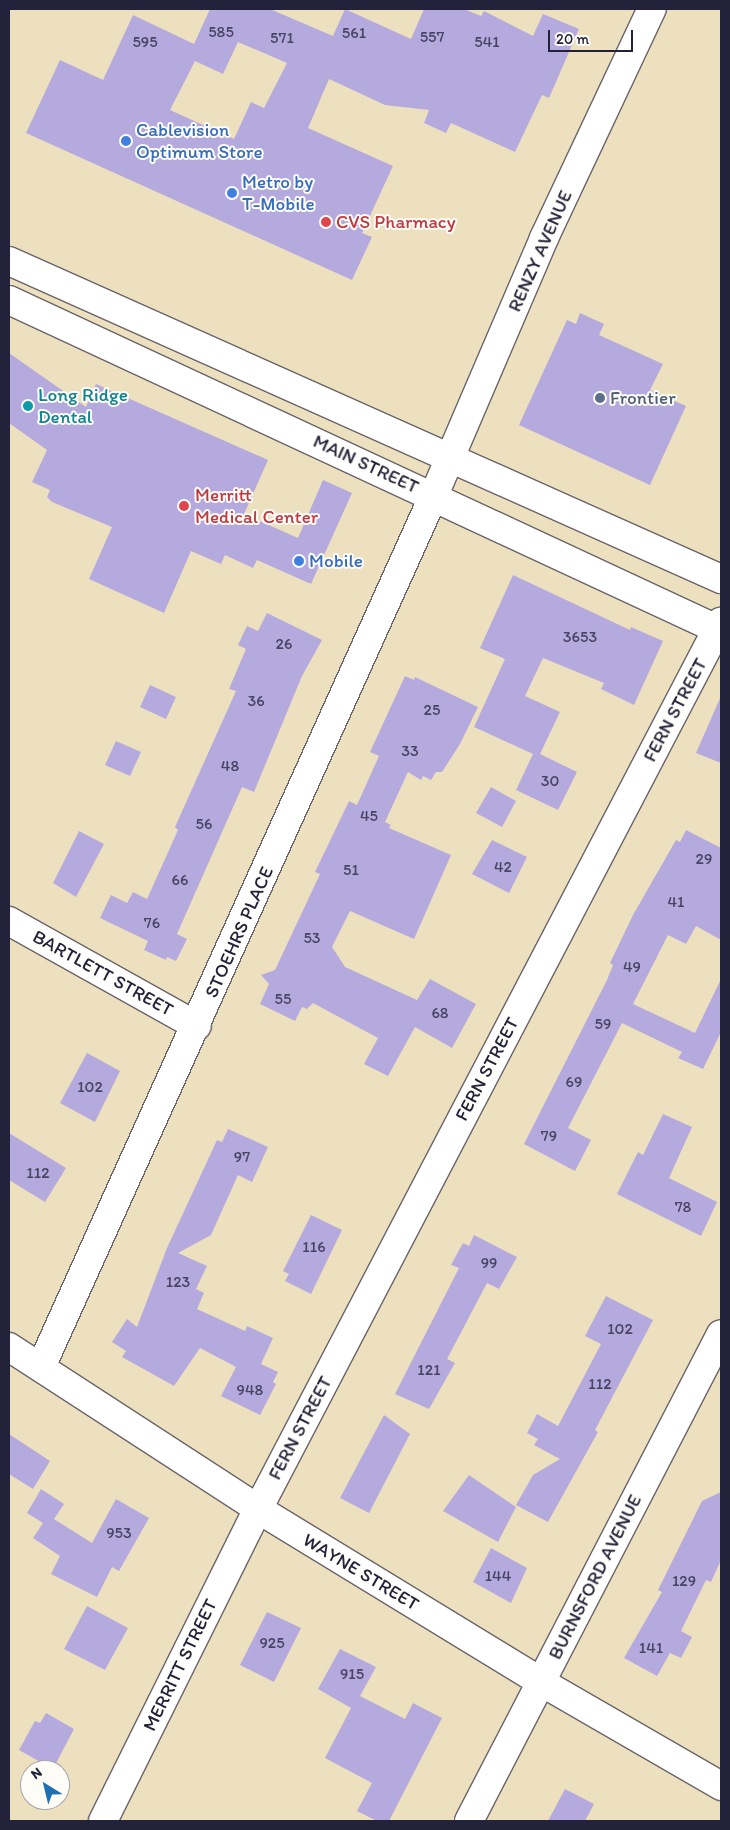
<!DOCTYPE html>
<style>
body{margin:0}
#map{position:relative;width:730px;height:1830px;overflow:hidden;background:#ede0bf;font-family:Itim,sans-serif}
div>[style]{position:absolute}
.building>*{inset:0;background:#b5aade}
.roads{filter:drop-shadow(1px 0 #696469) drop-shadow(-1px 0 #696469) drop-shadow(0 1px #696469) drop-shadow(0 -1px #696469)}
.minor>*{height:28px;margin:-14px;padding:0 14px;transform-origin:14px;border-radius:14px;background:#fff}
.major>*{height:28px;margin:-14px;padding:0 14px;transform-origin:14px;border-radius:14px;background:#fff}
.dots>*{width:14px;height:14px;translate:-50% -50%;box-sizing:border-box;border:2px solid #fdfcf7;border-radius:50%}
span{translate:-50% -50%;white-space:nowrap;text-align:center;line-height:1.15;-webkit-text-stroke:4px #fdfcf7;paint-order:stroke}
.number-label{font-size:16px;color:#474464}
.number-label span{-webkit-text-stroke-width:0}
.shop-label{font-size:19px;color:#366cbe}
.left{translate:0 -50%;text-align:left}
.health-label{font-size:19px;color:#be3a42}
.street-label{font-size:19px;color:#22223b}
.culture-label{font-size:19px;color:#0d838f}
.service-label{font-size:19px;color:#4e5e75}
.frame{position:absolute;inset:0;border:10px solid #22223b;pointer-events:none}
.north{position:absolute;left:20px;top:1760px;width:50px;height:50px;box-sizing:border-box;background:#fdfcf7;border:1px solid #a5a5ac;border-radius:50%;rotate:324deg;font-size:14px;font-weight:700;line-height:20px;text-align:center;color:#22223b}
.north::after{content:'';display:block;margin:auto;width:18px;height:22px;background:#1f6fb2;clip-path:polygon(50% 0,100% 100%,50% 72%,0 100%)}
.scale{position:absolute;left:548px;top:30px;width:85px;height:22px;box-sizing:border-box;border:2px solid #22223b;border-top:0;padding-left:6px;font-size:15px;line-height:18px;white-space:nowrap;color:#22223b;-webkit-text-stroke:4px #fdfcf7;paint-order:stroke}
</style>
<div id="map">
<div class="building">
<div style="clip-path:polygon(evenodd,210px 9px,270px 9px,333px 36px,345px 9px,411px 39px,424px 9px,464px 9px,481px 16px,484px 11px,533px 36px,543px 14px,579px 29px,549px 98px,542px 95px,515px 152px,451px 123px,446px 133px,424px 123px,429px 110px,385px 105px,329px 79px,308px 128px,393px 166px,362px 233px,372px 237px,352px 280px,26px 133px,60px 60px,103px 80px,133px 15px,194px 44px,210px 9px,238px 42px,287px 63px,264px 108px,251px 102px,234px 139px,170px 110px,195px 61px,223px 74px,238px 42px)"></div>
<div style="clip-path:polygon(580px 313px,604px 324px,599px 335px,663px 364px,650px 390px,686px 406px,650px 485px,519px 425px,567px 320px,576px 324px)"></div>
<div style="clip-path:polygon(9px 353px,86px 407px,96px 384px,268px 460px,244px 514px,298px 538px,323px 480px,352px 493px,311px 584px,257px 560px,253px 568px,225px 555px,221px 564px,191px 551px,164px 613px,89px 579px,112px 527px,52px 502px,47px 497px,50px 490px,32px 482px,47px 450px,9px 423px)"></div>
<div style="clip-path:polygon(513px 575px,630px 630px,631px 627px,663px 641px,634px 705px,601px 689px,604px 683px,543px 658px,525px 696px,560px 712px,540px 754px,577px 772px,558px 810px,516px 790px,533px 754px,474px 727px,505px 659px,480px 648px)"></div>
<div style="clip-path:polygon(267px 613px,322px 640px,302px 676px,254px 792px,242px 787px,177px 934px,187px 939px,176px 961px,167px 957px,166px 960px,144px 950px,148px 941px,100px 918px,111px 895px,127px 903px,133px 892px,147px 899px,178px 830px,175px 827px,236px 691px,229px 689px,246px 649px,238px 645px,247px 626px,258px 631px)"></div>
<div style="clip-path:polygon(405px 676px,414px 680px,415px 677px,478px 707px,460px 744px,442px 772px,436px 772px,431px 780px,423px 776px,421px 780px,408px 772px,385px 822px,391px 825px,389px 828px,451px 855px,414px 939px,350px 911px,332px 947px,345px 967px,417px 1000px,430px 979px,476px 1004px,452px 1048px,415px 1027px,388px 1076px,364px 1064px,378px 1038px,313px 1003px,307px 1009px,302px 1007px,295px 1021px,260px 1004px,269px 984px,261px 975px,275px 970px,320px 874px,315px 872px,349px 801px,357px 805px,379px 756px,370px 752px)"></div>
<div style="clip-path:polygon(150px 685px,176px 697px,166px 719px,140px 707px)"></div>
<div style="clip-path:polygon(721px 696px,721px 763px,696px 753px)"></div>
<div style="clip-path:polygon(116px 741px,141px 752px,130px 776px,105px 765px)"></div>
<div style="clip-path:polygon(491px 787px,516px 801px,502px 827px,476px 813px)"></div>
<div style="clip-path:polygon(686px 830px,721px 848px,721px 940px,696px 926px,686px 944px,668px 935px,633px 1004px,695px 1033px,721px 979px,721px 1032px,703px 1069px,678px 1058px,682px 1052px,622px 1023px,568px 1128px,591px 1140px,575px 1171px,524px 1144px,607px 980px,613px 965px,610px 963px,633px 915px,676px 840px,680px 842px)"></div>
<div style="clip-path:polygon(79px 831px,104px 844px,76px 897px,53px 883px)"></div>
<div style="clip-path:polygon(492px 840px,527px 857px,509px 893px,472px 874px)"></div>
<div style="clip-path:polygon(87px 1053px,120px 1071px,95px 1122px,60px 1103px)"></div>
<div style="clip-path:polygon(663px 1114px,692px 1127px,669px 1178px,717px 1202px,701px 1236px,617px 1194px,638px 1152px,643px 1155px)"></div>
<div style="clip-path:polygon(228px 1129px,268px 1147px,252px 1182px,238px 1175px,211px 1235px,178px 1253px,207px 1266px,196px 1289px,204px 1293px,197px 1309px,245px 1331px,247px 1326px,273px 1338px,261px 1364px,278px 1372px,273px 1382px,276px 1384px,260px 1415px,221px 1396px,236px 1367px,200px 1348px,174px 1386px,122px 1357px,126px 1351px,112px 1342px,127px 1319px,137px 1327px,167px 1248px,217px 1140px,222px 1142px)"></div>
<div style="clip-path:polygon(9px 1133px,66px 1168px,45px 1202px,9px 1180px)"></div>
<div style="clip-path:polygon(311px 1215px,342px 1230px,311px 1294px,285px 1281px,289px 1274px,283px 1271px)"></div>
<div style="clip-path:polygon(474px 1235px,517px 1257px,499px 1289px,487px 1283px,447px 1359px,455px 1363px,429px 1409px,395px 1394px,459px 1268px,451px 1265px,463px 1243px,469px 1246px)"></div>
<div style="clip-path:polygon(606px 1296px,653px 1320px,595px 1430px,598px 1432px,548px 1522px,516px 1505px,533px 1475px,560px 1459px,534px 1445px,538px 1439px,527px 1433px,537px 1414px,558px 1426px,601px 1344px,585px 1336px)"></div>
<div style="clip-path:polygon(384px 1415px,410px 1434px,369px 1513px,340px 1498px)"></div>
<div style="clip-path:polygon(9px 1434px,50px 1461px,33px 1489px,9px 1474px)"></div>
<div style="clip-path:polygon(469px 1475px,516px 1507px,498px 1542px,443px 1511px)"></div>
<div style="clip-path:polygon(41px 1489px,64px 1504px,54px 1519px,92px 1543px,116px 1499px,149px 1518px,119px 1571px,112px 1567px,97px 1597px,51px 1574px,60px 1556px,33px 1538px,43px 1523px,27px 1513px)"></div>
<div style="clip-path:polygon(721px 1492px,721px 1560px,711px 1582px,706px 1580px,681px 1631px,692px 1637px,681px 1658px,670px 1653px,657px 1676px,624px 1658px,662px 1592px,658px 1590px,702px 1501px)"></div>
<div style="clip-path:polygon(491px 1548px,527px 1568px,511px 1603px,473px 1582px)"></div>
<div style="clip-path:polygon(87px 1606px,128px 1628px,105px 1670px,64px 1649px)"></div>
<div style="clip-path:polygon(267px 1612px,301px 1628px,274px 1682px,240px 1665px)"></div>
<div style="clip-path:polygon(340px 1649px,376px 1667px,360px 1696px,405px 1719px,413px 1703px,442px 1718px,389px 1821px,377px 1821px,357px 1811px,372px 1783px,325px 1758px,351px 1708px,318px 1689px)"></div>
<div style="clip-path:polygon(46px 1713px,74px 1729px,53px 1769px,19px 1750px,35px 1721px,40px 1723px)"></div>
<div style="clip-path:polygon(565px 1789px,594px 1804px,585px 1821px,548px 1821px)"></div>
</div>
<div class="roads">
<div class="minor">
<div style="left:9px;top:921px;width:215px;rotate:29.2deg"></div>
<div style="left:9px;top:1347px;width:297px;rotate:33deg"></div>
<div style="left:258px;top:1509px;width:332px;rotate:31.4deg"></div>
<div style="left:541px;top:1682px;width:208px;rotate:30deg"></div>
<div style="left:41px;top:1367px;width:956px;rotate:-65.74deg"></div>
<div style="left:434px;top:495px;width:280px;rotate:-66.8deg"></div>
<div style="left:544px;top:238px;width:253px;rotate:-64.8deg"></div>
<div style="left:103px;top:1821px;width:348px;rotate:-63.6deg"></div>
<div style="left:258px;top:1509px;width:1001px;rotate:-62.44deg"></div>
<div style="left:469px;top:1821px;width:548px;rotate:-62.64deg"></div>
</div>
<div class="major">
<div style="left:9px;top:261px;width:780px;rotate:24.07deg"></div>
<div style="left:9px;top:300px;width:785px;rotate:24.93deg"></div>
</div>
</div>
<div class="dots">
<div style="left:126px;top:141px;background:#3f7fe0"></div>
<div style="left:232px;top:193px;background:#3f7fe0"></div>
<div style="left:326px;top:222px;background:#e0444e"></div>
<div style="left:600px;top:398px;background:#5c6f8a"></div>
<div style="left:28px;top:406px;background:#0f9aa8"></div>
<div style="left:184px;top:506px;background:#e0444e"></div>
<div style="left:299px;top:561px;background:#3f7fe0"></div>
</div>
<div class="number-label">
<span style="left:221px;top:32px">585</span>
<span style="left:354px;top:33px">561</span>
<span style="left:432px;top:37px">557</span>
<span style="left:282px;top:38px">571</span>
<span style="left:145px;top:42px">595</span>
<span style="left:487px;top:42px">541</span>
<span style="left:580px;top:637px">3653</span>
<span style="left:284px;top:644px">26</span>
<span style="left:256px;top:701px">36</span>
<span style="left:432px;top:710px">25</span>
<span style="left:410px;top:751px">33</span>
<span style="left:230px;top:766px">48</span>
<span style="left:550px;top:781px">30</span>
<span style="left:369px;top:816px">45</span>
<span style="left:204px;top:824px">56</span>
<span style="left:704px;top:859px">29</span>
<span style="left:503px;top:867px">42</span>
<span style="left:351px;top:870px">51</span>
<span style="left:180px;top:880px">66</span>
<span style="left:676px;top:902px">41</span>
<span style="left:152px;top:923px">76</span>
<span style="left:312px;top:938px">53</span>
<span style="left:632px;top:967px">49</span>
<span style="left:283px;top:999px">55</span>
<span style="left:440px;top:1013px">68</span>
<span style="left:603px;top:1024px">59</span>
<span style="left:574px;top:1082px">69</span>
<span style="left:90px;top:1087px">102</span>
<span style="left:549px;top:1136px">79</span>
<span style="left:242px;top:1157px">97</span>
<span style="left:38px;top:1173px">112</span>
<span style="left:683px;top:1207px">78</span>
<span style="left:314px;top:1247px">116</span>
<span style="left:489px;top:1263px">99</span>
<span style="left:178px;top:1282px">123</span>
<span style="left:620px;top:1329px">102</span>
<span style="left:429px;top:1370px">121</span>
<span style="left:600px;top:1384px">112</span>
<span style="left:250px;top:1390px">948</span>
<span style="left:119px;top:1533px">953</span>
<span style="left:498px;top:1576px">144</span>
<span style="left:684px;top:1581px">129</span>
<span style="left:272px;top:1643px">925</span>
<span style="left:651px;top:1648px">141</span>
<span style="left:352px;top:1674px">915</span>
</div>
<div class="shop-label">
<span class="left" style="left:136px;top:141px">Cablevision<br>Optimum Store</span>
<span class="left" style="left:242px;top:193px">Metro by<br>T-Mobile</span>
<span class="left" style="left:309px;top:561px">Mobile</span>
</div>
<div class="health-label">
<span class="left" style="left:336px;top:222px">CVS Pharmacy</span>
<span class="left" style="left:195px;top:506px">Merritt<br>Medical Center</span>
</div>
<div class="street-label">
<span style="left:540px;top:251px;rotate:-66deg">RENZY AVENUE</span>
<span style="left:366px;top:464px;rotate:25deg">MAIN STREET</span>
<span style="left:675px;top:710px;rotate:-62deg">FERN STREET</span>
<span style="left:239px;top:932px;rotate:-66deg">STOEHRS PLACE</span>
<span style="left:103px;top:973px;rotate:29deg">BARTLETT STREET</span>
<span style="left:487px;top:1069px;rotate:-62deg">FERN STREET</span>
<span style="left:300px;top:1428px;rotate:-62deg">FERN STREET</span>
<span style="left:361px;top:1572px;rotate:31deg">WAYNE STREET</span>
<span style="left:595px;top:1577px;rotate:-63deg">BURNSFORD AVENUE</span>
<span style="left:180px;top:1665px;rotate:-64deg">MERRITT STREET</span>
</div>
<div class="culture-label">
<span class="left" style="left:38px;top:406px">Long Ridge<br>Dental</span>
</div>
<div class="service-label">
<span class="left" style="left:610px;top:398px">Frontier</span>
</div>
<div class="frame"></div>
<div class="north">N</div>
<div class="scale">20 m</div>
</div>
